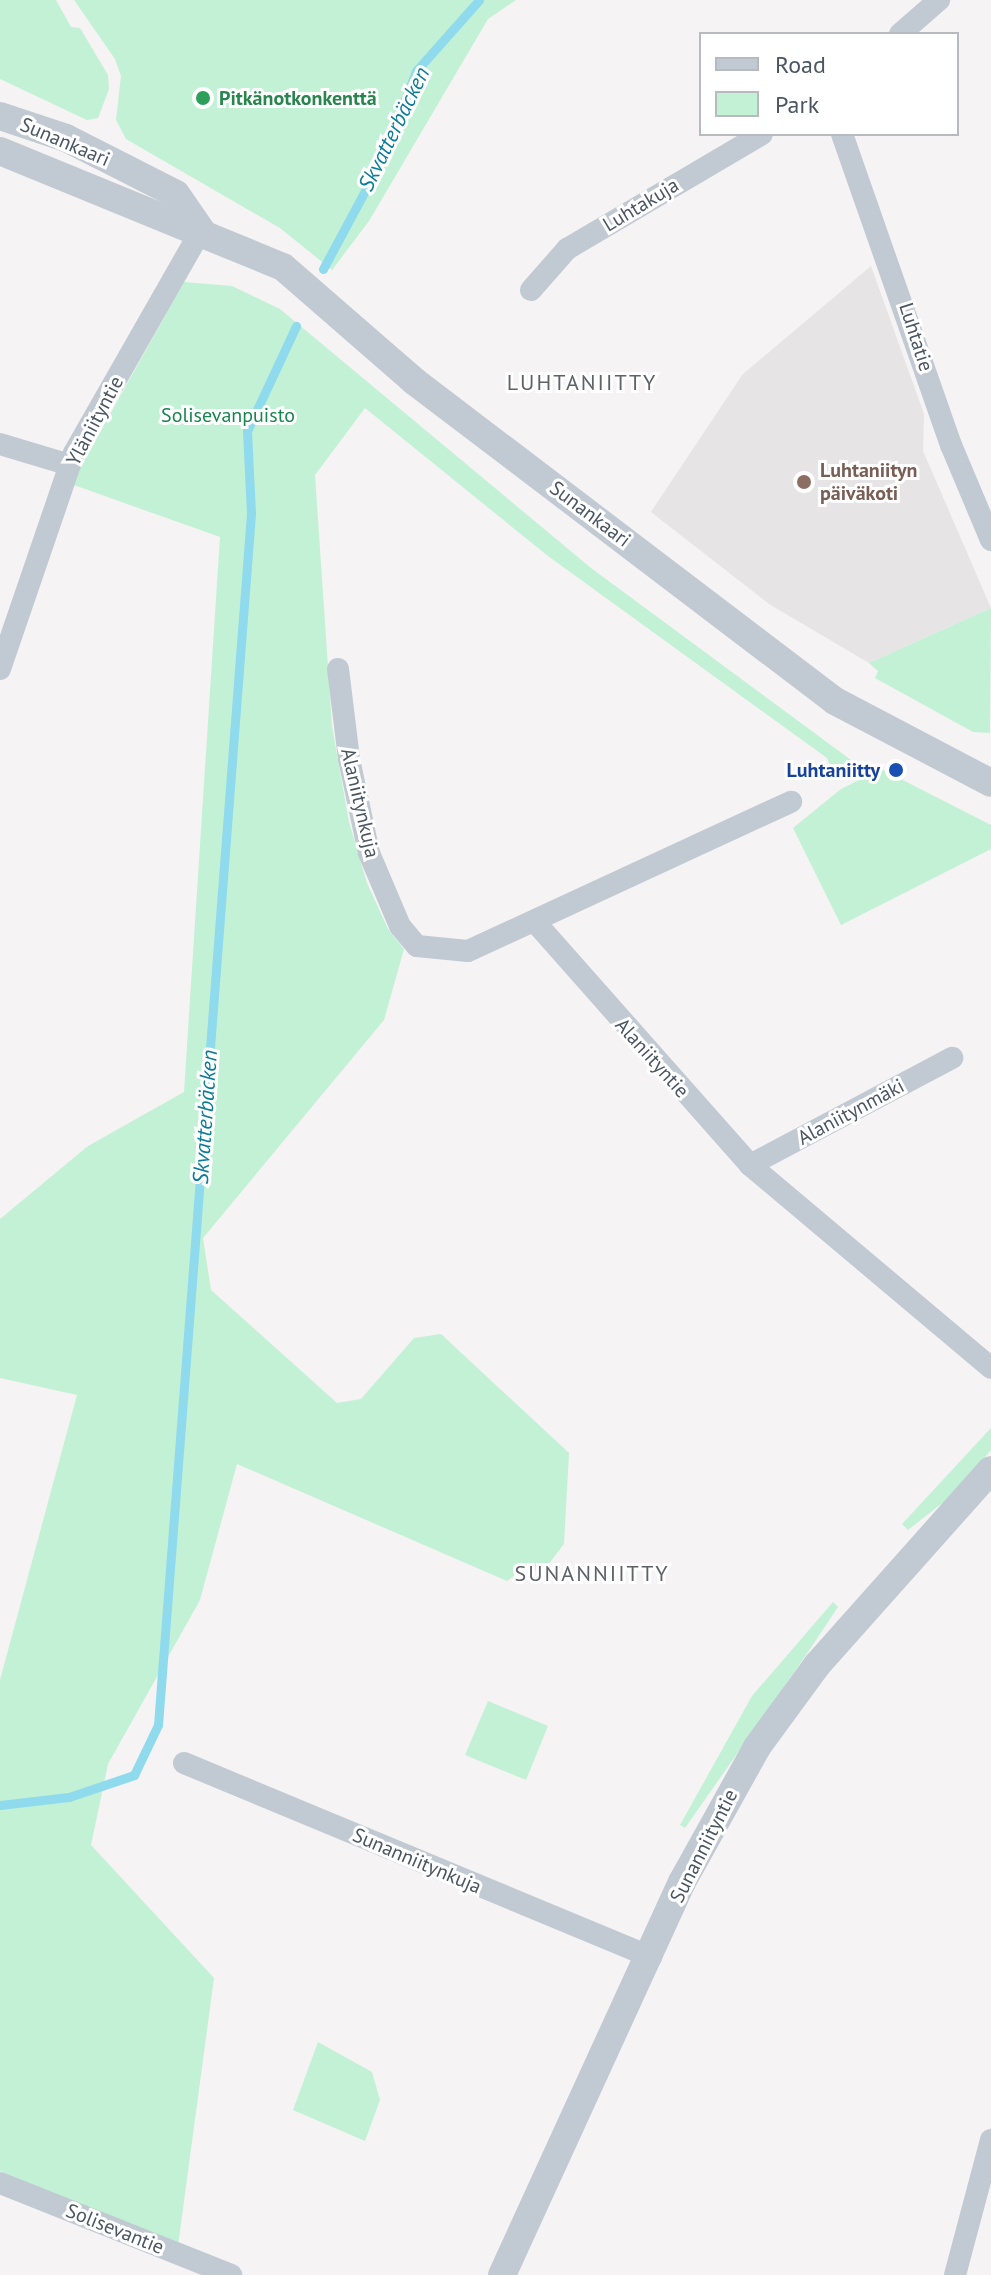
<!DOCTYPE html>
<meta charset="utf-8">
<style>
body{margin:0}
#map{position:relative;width:991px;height:2275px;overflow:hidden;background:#f5f3f3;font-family:"PT Sans",sans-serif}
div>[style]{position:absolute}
.education>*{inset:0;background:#e6e4e5}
.green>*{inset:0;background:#c3f1d5}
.stream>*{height:9px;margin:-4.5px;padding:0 4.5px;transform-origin:4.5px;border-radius:4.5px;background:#90daee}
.minor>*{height:22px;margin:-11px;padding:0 11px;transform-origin:11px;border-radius:11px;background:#c1cad2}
.tertiary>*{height:28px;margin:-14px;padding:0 14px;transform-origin:14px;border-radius:14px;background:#c1cad2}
.dots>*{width:22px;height:22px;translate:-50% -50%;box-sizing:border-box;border:4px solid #fff;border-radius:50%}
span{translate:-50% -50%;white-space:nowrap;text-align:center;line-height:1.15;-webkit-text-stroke:6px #fff;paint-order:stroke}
.leisure-label{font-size:20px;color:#27864d;font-weight:700}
.left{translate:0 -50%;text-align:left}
.street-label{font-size:20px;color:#4a5661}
.park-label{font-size:20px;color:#17864f}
.education-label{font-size:20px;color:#785e54;font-weight:700}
.transit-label{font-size:20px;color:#164399;font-weight:700}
.right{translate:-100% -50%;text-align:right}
.water-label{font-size:22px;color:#0c7c9b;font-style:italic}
.neighbourhood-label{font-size:22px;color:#5f6368;letter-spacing:2px}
.legend{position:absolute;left:699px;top:32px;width:260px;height:104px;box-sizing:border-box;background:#fff;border:2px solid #b7bbc0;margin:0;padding:10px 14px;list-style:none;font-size:24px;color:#4a5661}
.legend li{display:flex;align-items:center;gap:16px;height:40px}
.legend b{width:40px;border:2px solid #b7bbc0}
</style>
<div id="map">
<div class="education">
<div style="clip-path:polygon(871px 266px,924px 414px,923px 451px,991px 608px,869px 663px,769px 604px,651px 512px,743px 374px)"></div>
</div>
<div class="green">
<div style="clip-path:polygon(0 0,56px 0,71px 27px,80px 28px,108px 75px,109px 89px,98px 118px,87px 120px,0 79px)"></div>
<div style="clip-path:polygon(74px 0,516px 0,488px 19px,369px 221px,332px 270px,280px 228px,126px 139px,116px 120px,121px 76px,115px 59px)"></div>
<div style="clip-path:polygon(184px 282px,232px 286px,280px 309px,591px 568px,851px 760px,833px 772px,827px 758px,548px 556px,365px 408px,315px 475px,332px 726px,349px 822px,367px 883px,388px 929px,404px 949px,384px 1020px,203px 1238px,211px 1290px,337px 1403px,361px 1399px,414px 1338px,441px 1334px,569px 1453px,564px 1544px,544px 1570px,521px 1571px,507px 1581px,237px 1464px,200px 1600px,108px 1764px,91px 1845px,214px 1978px,178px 2246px,0 2171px,0 1680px,77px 1395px,0 1378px,0 1219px,88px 1146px,184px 1092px,220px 537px,71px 484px)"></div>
<div style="clip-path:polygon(991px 608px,990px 733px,973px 732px,875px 678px,878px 671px,869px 663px)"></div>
<div style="clip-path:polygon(881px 769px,991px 825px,991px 849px,841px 925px,793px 828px,841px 789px)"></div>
<div style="clip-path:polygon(991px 1428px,991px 1450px,950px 1497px,908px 1530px,902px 1524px)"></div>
<div style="clip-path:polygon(833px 1602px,838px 1607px,804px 1658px,685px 1828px,680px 1825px,752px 1696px)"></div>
<div style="clip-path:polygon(488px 1701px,548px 1726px,526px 1780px,465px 1755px)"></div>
<div style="clip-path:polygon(318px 2042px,372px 2072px,380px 2100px,365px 2141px,293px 2110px)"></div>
</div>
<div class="stream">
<div style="left:323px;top:269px;width:127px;rotate:-61.8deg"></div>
<div style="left:383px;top:157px;width:92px;rotate:-69deg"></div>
<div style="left:416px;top:71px;width:95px;rotate:-48.4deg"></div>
<div style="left:0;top:1805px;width:69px;rotate:-6.6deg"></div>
<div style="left:69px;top:1797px;width:69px;rotate:-18.7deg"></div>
<div style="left:134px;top:1775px;width:55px;rotate:-64.4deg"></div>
<div style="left:158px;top:1725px;width:1216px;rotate:-85.61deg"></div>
<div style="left:251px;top:513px;width:82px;rotate:-92.8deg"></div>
<div style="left:247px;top:431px;width:116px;rotate:-65deg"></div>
</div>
<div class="minor">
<div style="left:900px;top:34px;width:52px;rotate:-41.1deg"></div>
<div style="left:842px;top:134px;width:330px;rotate:70.7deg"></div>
<div style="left:951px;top:445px;width:103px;rotate:67.2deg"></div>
<div style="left:531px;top:290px;width:55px;rotate:-48.7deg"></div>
<div style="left:567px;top:249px;width:226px;rotate:-30.5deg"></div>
<div style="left:0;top:444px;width:73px;rotate:16.7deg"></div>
<div style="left:0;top:669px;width:228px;rotate:-71.1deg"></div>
<div style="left:74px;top:453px;width:257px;rotate:-60.3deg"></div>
<div style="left:338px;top:669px;width:91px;rotate:83deg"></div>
<div style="left:349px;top:759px;width:96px;rotate:78deg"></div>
<div style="left:369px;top:853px;width:79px;rotate:67deg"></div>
<div style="left:400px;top:926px;width:26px;rotate:50deg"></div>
<div style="left:417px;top:946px;width:51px;rotate:5.6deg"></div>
<div style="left:468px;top:951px;width:356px;rotate:-24.8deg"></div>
<div style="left:536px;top:923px;width:323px;rotate:48.5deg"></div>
<div style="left:750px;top:1165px;width:315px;rotate:40.1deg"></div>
<div style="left:750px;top:1165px;width:229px;rotate:-27.9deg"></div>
<div style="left:184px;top:1763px;width:506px;rotate:22.56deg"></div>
<div style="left:0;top:2183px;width:249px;rotate:21.7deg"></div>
<div style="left:955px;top:2275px;width:140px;rotate:-75.1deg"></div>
</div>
<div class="tertiary">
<div style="left:0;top:116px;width:70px;rotate:18.4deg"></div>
<div style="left:66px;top:138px;width:123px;rotate:27deg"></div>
<div style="left:176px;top:194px;width:44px;rotate:55.2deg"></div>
<div style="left:0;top:151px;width:306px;rotate:22.3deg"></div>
<div style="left:283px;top:267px;width:174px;rotate:41deg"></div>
<div style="left:414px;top:381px;width:529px;rotate:37.24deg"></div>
<div style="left:835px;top:701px;width:176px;rotate:27.7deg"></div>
<div style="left:502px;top:2275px;width:432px;rotate:-65.4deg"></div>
<div style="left:682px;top:1882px;width:154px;rotate:-60.9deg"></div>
<div style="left:757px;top:1747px;width:102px;rotate:-53.8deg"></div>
<div style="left:817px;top:1665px;width:261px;rotate:-48.3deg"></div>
</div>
<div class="dots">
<div style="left:203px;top:98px;background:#2e9e5b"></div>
<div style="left:804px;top:482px;background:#8d6e63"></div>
<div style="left:896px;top:770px;background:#1a4fb4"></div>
</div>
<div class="leisure-label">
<span class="left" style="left:219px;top:98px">Pitkänotkonkenttä</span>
</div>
<div class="street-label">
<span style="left:65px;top:142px;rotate:23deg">Sunankaari</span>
<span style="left:641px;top:205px;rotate:-31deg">Luhtakuja</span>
<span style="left:916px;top:337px;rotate:72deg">Luhtatie</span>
<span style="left:95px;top:421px;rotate:-62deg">Yläniityntie</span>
<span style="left:590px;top:514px;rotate:37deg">Sunankaari</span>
<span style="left:360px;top:803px;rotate:77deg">Alaniitynkuja</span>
<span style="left:652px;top:1058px;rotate:48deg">Alaniityntie</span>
<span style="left:851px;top:1112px;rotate:-28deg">Alaniitynmäki</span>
<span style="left:704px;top:1846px;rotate:-63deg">Sunanniityntie</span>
<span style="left:417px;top:1861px;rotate:23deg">Sunanniitynkuja</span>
<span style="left:115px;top:2229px;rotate:22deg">Solisevantie</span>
</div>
<div class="park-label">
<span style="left:228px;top:415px">Solisevanpuisto</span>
</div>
<div class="education-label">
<span class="left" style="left:820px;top:482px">Luhtaniityn<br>päiväkoti</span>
</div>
<div class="transit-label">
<span class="right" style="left:880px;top:770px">Luhtaniitty</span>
</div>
<div class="water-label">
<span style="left:394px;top:129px;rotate:-64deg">Skvatterbäcken</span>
<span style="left:205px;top:1117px;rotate:-86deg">Skvatterbäcken</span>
</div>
<div class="neighbourhood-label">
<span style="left:582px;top:383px">LUHTANIITTY</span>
<span style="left:592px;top:1574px">SUNANNIITTY</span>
</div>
<ul class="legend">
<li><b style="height:10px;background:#c1cad2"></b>Road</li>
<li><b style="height:22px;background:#c3f1d5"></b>Park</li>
</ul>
</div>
